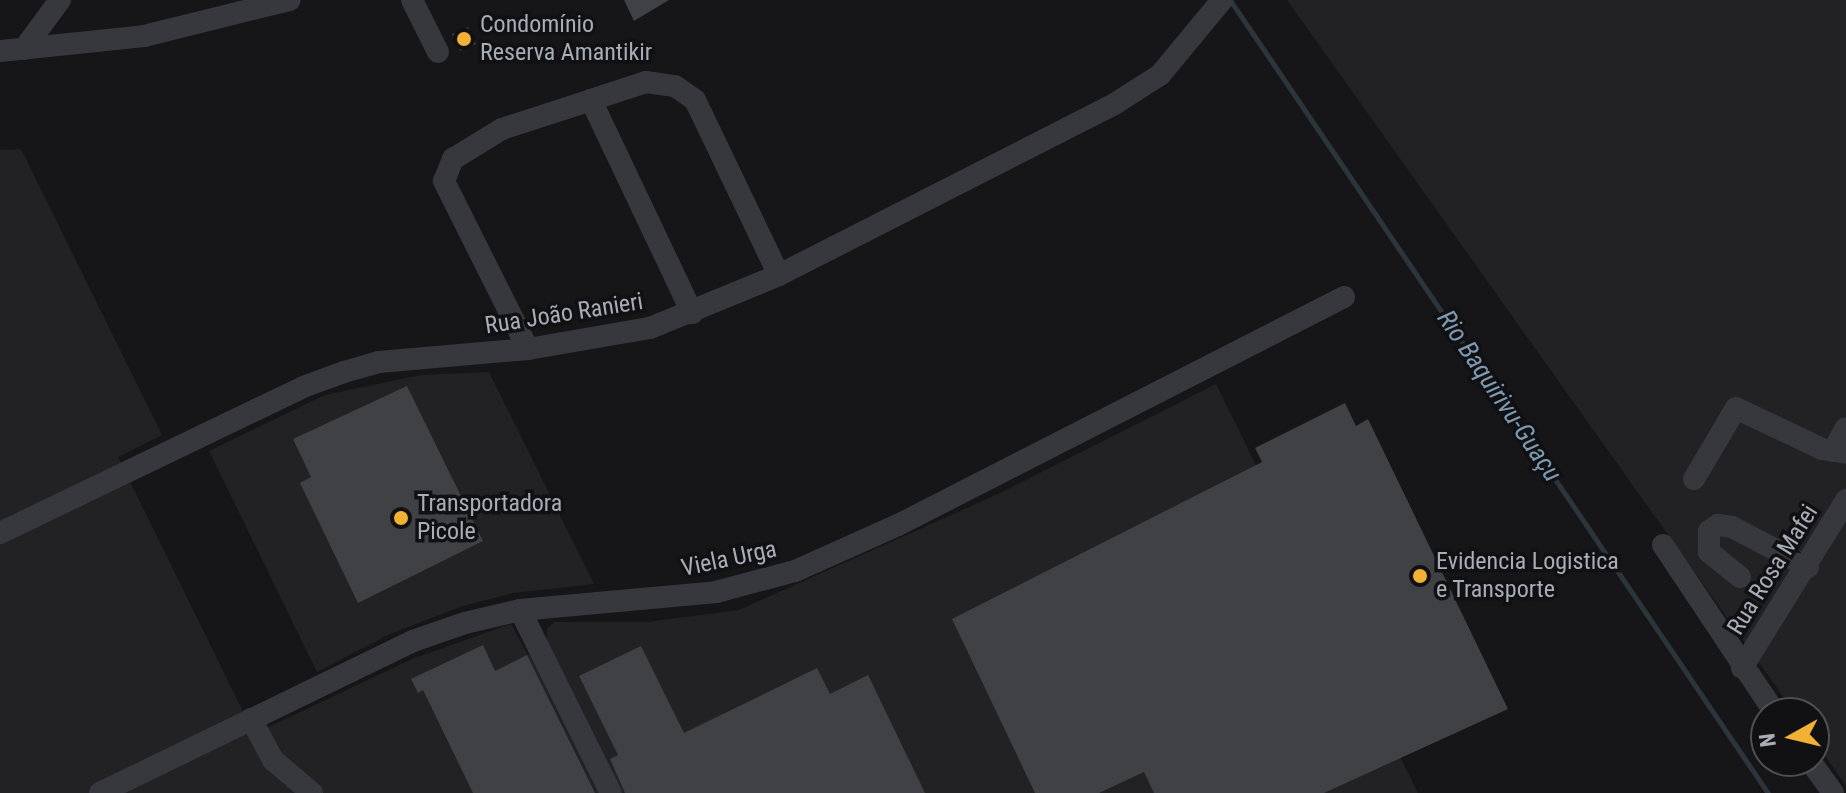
<!DOCTYPE html>
<meta charset="utf-8">
<style>
body{margin:0}
#map{position:relative;width:1846px;height:793px;overflow:hidden;background:#161618;font-family:"Roboto Condensed",sans-serif}
div>[style]{position:absolute}
.built>*{inset:0;background:#222225}
.stream>*{height:5px;margin:-2.5px;padding:0 2.5px;transform-origin:2.5px;border-radius:2.5px;background:#2c353c}
.building>*{inset:0;background:#404145}
.minor>*{height:22px;margin:-11px;padding:0 11px;transform-origin:11px;border-radius:11px;background:#37383d}
.dots>*{width:22px;height:22px;translate:-50% -50%;box-sizing:border-box;border:4px solid #111113;border-radius:50%}
span{translate:-50% -50%;white-space:nowrap;text-align:center;line-height:1.15;-webkit-text-stroke:7px #111113;paint-order:stroke}
.poi-label{font-size:24px;color:#a8adb8}
.left{translate:0 -50%;text-align:left}
.street-label{font-size:24px;color:#a8adb8}
.water-label{font-size:26px;color:#7f9bb3;font-style:italic}
.north{position:absolute;left:1750px;top:697px;width:80px;height:80px;box-sizing:border-box;background:#111113;border:2px solid #4d4f55;border-radius:50%;rotate:262deg;font-size:22px;font-weight:700;line-height:32px;text-align:center;color:#a8adb8}
.north::after{content:'';display:block;margin:auto;width:28px;height:36px;background:#f2b134;clip-path:polygon(50% 0,100% 100%,50% 72%,0 100%)}
</style>
<div id="map">
<div class="built">
<div style="clip-path:polygon(1287px 0,1846px 0,1846px 786px,1814px 740px,1814px 713px,1795px 713px)"></div>
<div style="clip-path:polygon(21px 149px,162px 435px,118px 457px,254px 734px,412px 659px,511px 624px,528px 655px,547px 645px,547px 628px,555px 622px,647px 622px,739px 610px,998px 494px,1216px 384px,1418px 793px,0 793px,0 150px)"></div>
<div style="clip-path:polygon(489px 372px,594px 584px,514px 593px,463px 606px,390px 634px,317px 672px,209px 451px,325px 395px,421px 375px)"></div>
</div>
<div class="stream">
<div style="left:1230px;top:0;width:958px;rotate:55.85deg"></div>
</div>
<div class="building">
<div style="clip-path:polygon(624px 0,669px 0,634px 21px)"></div>
<div style="clip-path:polygon(468px 27px,476px 44px,460px 51px,452px 34px)"></div>
<div style="clip-path:polygon(407px 386px,483px 541px,358px 603px,300px 483px,311px 477px,293px 439px)"></div>
<div style="clip-path:polygon(1345px 403px,1356px 426px,1368px 419px,1508px 709px,1324px 793px,1154px 793px,1144px 772px,1099px 793px,1035px 793px,952px 619px,1262px 462px,1255px 448px)"></div>
<div style="clip-path:polygon(483px 645px,495px 671px,527px 655px,595px 793px,473px 793px,423px 690px,418px 693px,411px 679px)"></div>
<div style="clip-path:polygon(641px 646px,684px 733px,817px 668px,830px 694px,868px 675px,925px 793px,625px 793px,610px 759px,618px 755px,579px 676px)"></div>
</div>
<div class="minor">
<div style="left:412px;top:0;width:58px;rotate:63.4deg"></div>
<div style="left:24px;top:49px;width:61px;rotate:-53.7deg"></div>
<div style="left:0;top:51px;width:145px;rotate:-5.9deg"></div>
<div style="left:144px;top:36px;width:150px;rotate:-13.9deg"></div>
<div style="left:591px;top:100px;width:58px;rotate:-18.1deg"></div>
<div style="left:646px;top:82px;width:29px;rotate:8deg"></div>
<div style="left:675px;top:86px;width:24px;rotate:35deg"></div>
<div style="left:695px;top:100px;width:194px;rotate:64.4deg"></div>
<div style="left:528px;top:349px;width:188px;rotate:-116.6deg"></div>
<div style="left:444px;top:181px;width:24px;rotate:-68deg"></div>
<div style="left:453px;top:159px;width:57px;rotate:-31.5deg"></div>
<div style="left:502px;top:129px;width:94px;rotate:-18deg"></div>
<div style="left:591px;top:100px;width:236px;rotate:64.6deg"></div>
<div style="left:1833px;top:451px;width:26px;rotate:-61deg"></div>
<div style="left:1694px;top:479px;width:82px;rotate:-59.4deg"></div>
<div style="left:1736px;top:408px;width:95px;rotate:25.5deg"></div>
<div style="left:1822px;top:449px;width:24px;rotate:9deg"></div>
<div style="left:0;top:533px;width:336px;rotate:-25.7deg"></div>
<div style="left:303px;top:387px;width:44px;rotate:-20.1deg"></div>
<div style="left:344px;top:372px;width:36px;rotate:-16deg"></div>
<div style="left:379px;top:362px;width:150px;rotate:-5deg"></div>
<div style="left:528px;top:349px;width:124px;rotate:-9.8deg"></div>
<div style="left:650px;top:328px;width:139px;rotate:-22.3deg"></div>
<div style="left:779px;top:275px;width:378px;rotate:-27deg"></div>
<div style="left:1116px;top:103px;width:52px;rotate:-32.5deg"></div>
<div style="left:1160px;top:75px;width:97px;rotate:-50.4deg"></div>
<div style="left:1663px;top:545px;width:202px;rotate:56.3deg"></div>
<div style="left:1740px;top:577px;width:40px;rotate:-141deg"></div>
<div style="left:1709px;top:552px;width:21px;rotate:-90deg"></div>
<div style="left:1709px;top:531px;width:11px;rotate:-34deg"></div>
<div style="left:1718px;top:525px;width:14px;rotate:8deg"></div>
<div style="left:1732px;top:527px;width:86px;rotate:27.8deg"></div>
<div style="left:520px;top:610px;width:204px;rotate:63.6deg"></div>
<div style="left:1742px;top:668px;width:198px;rotate:-58.2deg"></div>
<div style="left:251px;top:719px;width:47px;rotate:61.8deg"></div>
<div style="left:273px;top:760px;width:51px;rotate:40.2deg"></div>
<div style="left:1810px;top:761px;width:39px;rotate:54deg"></div>
<div style="left:100px;top:793px;width:348px;rotate:-25.9deg"></div>
<div style="left:413px;top:641px;width:55px;rotate:-19.1deg"></div>
<div style="left:465px;top:623px;width:57px;rotate:-13.3deg"></div>
<div style="left:520px;top:610px;width:197px;rotate:-5.2deg"></div>
<div style="left:716px;top:592px;width:82px;rotate:-14.9deg"></div>
<div style="left:795px;top:571px;width:113px;rotate:-24.1deg"></div>
<div style="left:898px;top:525px;width:501px;rotate:-27.08deg"></div>
</div>
<div class="dots">
<div style="left:464px;top:39px;background:#f2b134"></div>
<div style="left:401px;top:518px;background:#f2b134"></div>
<div style="left:1420px;top:576px;background:#f2b134"></div>
</div>
<div class="poi-label">
<span class="left" style="left:480px;top:39px">Condomínio<br>Reserva Amantikir</span>
<span class="left" style="left:417px;top:518px">Transportadora<br>Picole</span>
<span class="left" style="left:1436px;top:576px">Evidencia Logistica<br>e Transporte</span>
</div>
<div class="street-label">
<span style="left:564px;top:314px;rotate:-9deg">Rua João Ranieri</span>
<span style="left:729px;top:559px;rotate:-12deg">Viela Urga</span>
<span style="left:1773px;top:570px;rotate:-58deg">Rua Rosa Mafei</span>
</div>
<div class="water-label">
<span style="left:1499px;top:396px;rotate:56deg">Rio Baquirivu-Guaçu</span>
</div>
<div class="north">N</div>
</div>
